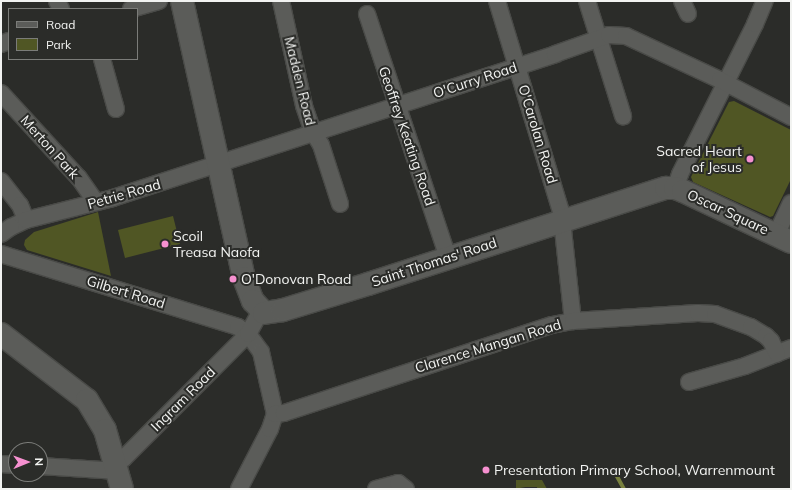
<!DOCTYPE html>
<style>
body{margin:0}
#map{position:relative;width:792px;height:490px;overflow:hidden;background:#2b2c29;font-family:Mulish,sans-serif}
div>[style]{position:absolute}
.green>*{inset:0;background:#505624}
.stream>*{height:4px;margin:-2px;padding:0 2px;transform-origin:2px;border-radius:2px;background:#78803e}
.roads{filter:drop-shadow(1px 0 #494a47) drop-shadow(-1px 0 #494a47) drop-shadow(0 1px #494a47) drop-shadow(0 -1px #494a47)}
.street>*{height:16px;margin:-8px;padding:0 8px;transform-origin:8px;border-radius:8px;background:#5b5c59}
.secondary>*{height:22px;margin:-11px;padding:0 11px;transform-origin:11px;border-radius:11px;background:#5b5c59}
.dots>*{width:11px;height:11px;translate:-50% -50%;box-sizing:border-box;border:2px solid #2b2c29;border-radius:50%}
span{translate:-50% -50%;white-space:nowrap;text-align:center;line-height:1.15;-webkit-text-stroke:4px #2b2c29;paint-order:stroke}
.street-label{font-size:14px;color:#f2f3f1}
.poi-label{font-size:14px;color:#f2f3f1}
.right{translate:-100% -50%;text-align:right}
.left{translate:0 -50%;text-align:left}
.frame{position:absolute;inset:0;border:2px solid #f2f3f1;pointer-events:none}
.legend{position:absolute;left:8px;top:8px;width:130px;height:52px;box-sizing:border-box;background:#2b2c29;border:1px solid #7b7c79;margin:0;padding:5px 7px;list-style:none;font-size:12px;color:#f2f3f1}
.legend li{display:flex;align-items:center;gap:8px;height:20px}
.legend b{width:20px;border:1px solid #7b7c79}
.north{position:absolute;left:8px;top:442px;width:40px;height:40px;box-sizing:border-box;background:#2b2c29;border:1px solid #7b7c79;border-radius:50%;rotate:89deg;font-size:11px;font-weight:700;line-height:16px;text-align:center;color:#f2f3f1}
.north::after{content:'';display:block;margin:auto;width:14px;height:18px;background:#f690d0;clip-path:polygon(50% 0,100% 100%,50% 72%,0 100%)}
</style>
<div id="map">
<div class="green">
<div style="clip-path:polygon(734px 101px,791px 130px,791px 179px,773px 216px,770px 217px,693px 182px,691px 177px,729px 102px)"></div>
<div style="clip-path:polygon(98px 212px,111px 276px,27px 250px,24px 245px,25px 240px,34px 232px)"></div>
<div style="clip-path:polygon(173px 216px,180px 244px,125px 258px,118px 230px)"></div>
<div style="clip-path:polygon(516px 480px,542px 480px,547px 489px,537px 489px,537px 487px,520px 487px,531px 489px,516px 489px)"></div>
</div>
<div class="stream">
<div style="left:614px;top:471px;width:21px;rotate:61deg"></div>
</div>
<div class="roads">
<div class="street">
<div style="left:57px;top:1px;width:9px;rotate:63deg"></div>
<div style="left:281px;top:1px;width:107px;rotate:77.6deg"></div>
<div style="left:304px;top:106px;width:28px;rotate:71deg"></div>
<div style="left:313px;top:132px;width:15px;rotate:58deg"></div>
<div style="left:321px;top:145px;width:62px;rotate:72.1deg"></div>
<div style="left:497px;top:1px;width:220px;rotate:73.1deg"></div>
<div style="left:561px;top:211px;width:111px;rotate:83.8deg"></div>
<div style="left:587px;top:1px;width:121px;rotate:72.6deg"></div>
<div style="left:682px;top:1px;width:14px;rotate:65deg"></div>
<div style="left:131px;top:9px;width:29px;rotate:-16deg"></div>
<div style="left:367px;top:14px;width:257px;rotate:71.6deg"></div>
<div style="left:1px;top:44px;width:9px;rotate:-21deg"></div>
<div style="left:102px;top:59px;width:52px;rotate:74.4deg"></div>
<div style="left:1px;top:93px;width:115px;rotate:47.5deg"></div>
<div style="left:79px;top:178px;width:29px;rotate:55deg"></div>
<div style="left:1px;top:181px;width:31px;rotate:52deg"></div>
<div style="left:20px;top:205px;width:16px;rotate:68deg"></div>
<div style="left:26px;top:220px;width:17px;rotate:155deg"></div>
<div style="left:11px;top:227px;width:12px;rotate:145deg"></div>
<div style="left:675px;top:188px;width:15px;rotate:-70deg"></div>
<div style="left:680px;top:174px;width:168px;rotate:-63.4deg"></div>
<div style="left:755px;top:24px;width:25px;rotate:-67deg"></div>
<div style="left:26px;top:220px;width:90px;rotate:-14.2deg"></div>
<div style="left:113px;top:198px;width:465px;rotate:-18deg"></div>
<div style="left:555px;top:54px;width:57px;rotate:-19.4deg"></div>
<div style="left:609px;top:35px;width:17px;rotate:3deg"></div>
<div style="left:626px;top:36px;width:104px;rotate:25.1deg"></div>
<div style="left:720px;top:80px;width:80px;rotate:27.5deg"></div>
<div style="left:776px;top:235px;width:35px;rotate:-65deg"></div>
<div style="left:1px;top:254px;width:248px;rotate:17.1deg"></div>
<div style="left:238px;top:327px;width:12px;rotate:35deg"></div>
<div style="left:248px;top:334px;width:22px;rotate:54deg"></div>
<div style="left:261px;top:352px;width:64px;rotate:77.3deg"></div>
<div style="left:689px;top:382px;width:58px;rotate:-15.9deg"></div>
<div style="left:745px;top:366px;width:49px;rotate:-21.4deg"></div>
<div style="left:116px;top:462px;width:8px;rotate:-23deg"></div>
<div style="left:123px;top:459px;width:177px;rotate:-45deg"></div>
<div style="left:248px;top:334px;width:26px;rotate:-61deg"></div>
<div style="left:1px;top:464px;width:15px;rotate:4deg"></div>
<div style="left:40px;top:466px;width:78px;rotate:3.7deg"></div>
<div style="left:239px;top:489px;width:68px;rotate:-62.7deg"></div>
<div style="left:270px;top:429px;width:16px;rotate:-72deg"></div>
<div style="left:275px;top:414px;width:9px;rotate:-6deg"></div>
<div style="left:284px;top:413px;width:282px;rotate:-18.2deg"></div>
<div style="left:552px;top:325px;width:21px;rotate:-11deg"></div>
<div style="left:573px;top:321px;width:125px;rotate:-3.7deg"></div>
<div style="left:698px;top:313px;width:17px;rotate:3deg"></div>
<div style="left:715px;top:314px;width:38px;rotate:20deg"></div>
<div style="left:751px;top:327px;width:17px;rotate:31deg"></div>
<div style="left:766px;top:336px;width:7px;rotate:45deg"></div>
<div style="left:771px;top:341px;width:14px;rotate:65deg"></div>
<div style="left:376px;top:489px;width:23px;rotate:-15deg"></div>
<div style="left:398px;top:483px;width:10px;rotate:37deg"></div>
</div>
<div class="secondary">
<div style="left:182px;top:1px;width:284px;rotate:77.4deg"></div>
<div style="left:244px;top:278px;width:25px;rotate:69deg"></div>
<div style="left:253px;top:301px;width:16px;rotate:47deg"></div>
<div style="left:264px;top:313px;width:19px;rotate:-9deg"></div>
<div style="left:283px;top:310px;width:89px;rotate:-17deg"></div>
<div style="left:368px;top:284px;width:313px;rotate:-17.9deg"></div>
<div style="left:666px;top:188px;width:9px"></div>
<div style="left:675px;top:188px;width:9px;rotate:21deg"></div>
<div style="left:683px;top:191px;width:119px;rotate:25.3deg"></div>
<div style="left:1px;top:334px;width:108px;rotate:37.5deg"></div>
<div style="left:87px;top:400px;width:35px;rotate:59deg"></div>
<div style="left:105px;top:430px;width:61px;rotate:73.9deg"></div>
</div>
</div>
<div class="dots">
<div style="left:750px;top:159px;background:#f690d0"></div>
<div style="left:165px;top:244px;background:#f690d0"></div>
<div style="left:233px;top:279px;background:#f690d0"></div>
<div style="left:486px;top:470px;background:#f690d0"></div>
</div>
<div class="street-label">
<span style="left:475px;top:80px;rotate:-18deg">O'Curry Road</span>
<span style="left:300px;top:81px;rotate:76deg">Madden Road</span>
<span style="left:538px;top:134px;rotate:73deg">O'Carolan Road</span>
<span style="left:407px;top:136px;rotate:71deg">Geoffrey Keating Road</span>
<span style="left:50px;top:147px;rotate:48deg">Merton Park</span>
<span style="left:124px;top:194px;rotate:-16deg">Petrie Road</span>
<span style="left:728px;top:212px;rotate:25deg">Oscar Square</span>
<span style="left:434px;top:262px;rotate:-18deg">Saint Thomas' Road</span>
<span style="left:126px;top:292px;rotate:17deg">Gilbert Road</span>
<span style="left:488px;top:346px;rotate:-17deg">Clarence Mangan Road</span>
<span style="left:183px;top:399px;rotate:-45deg">Ingram Road</span>
</div>
<div class="poi-label">
<span class="right" style="left:742px;top:159px">Sacred Heart<br>of Jesus</span>
<span class="left" style="left:173px;top:244px">Scoil<br>Treasa Naofa</span>
<span class="left" style="left:241px;top:279px">O'Donovan Road</span>
<span class="left" style="left:494px;top:470px">Presentation Primary School, Warrenmount</span>
</div>
<div class="frame"></div>
<ul class="legend">
<li><b style="height:5px;background:#5b5c59"></b>Road</li>
<li><b style="height:11px;background:#505624"></b>Park</li>
</ul>
<div class="north">N</div>
</div>
